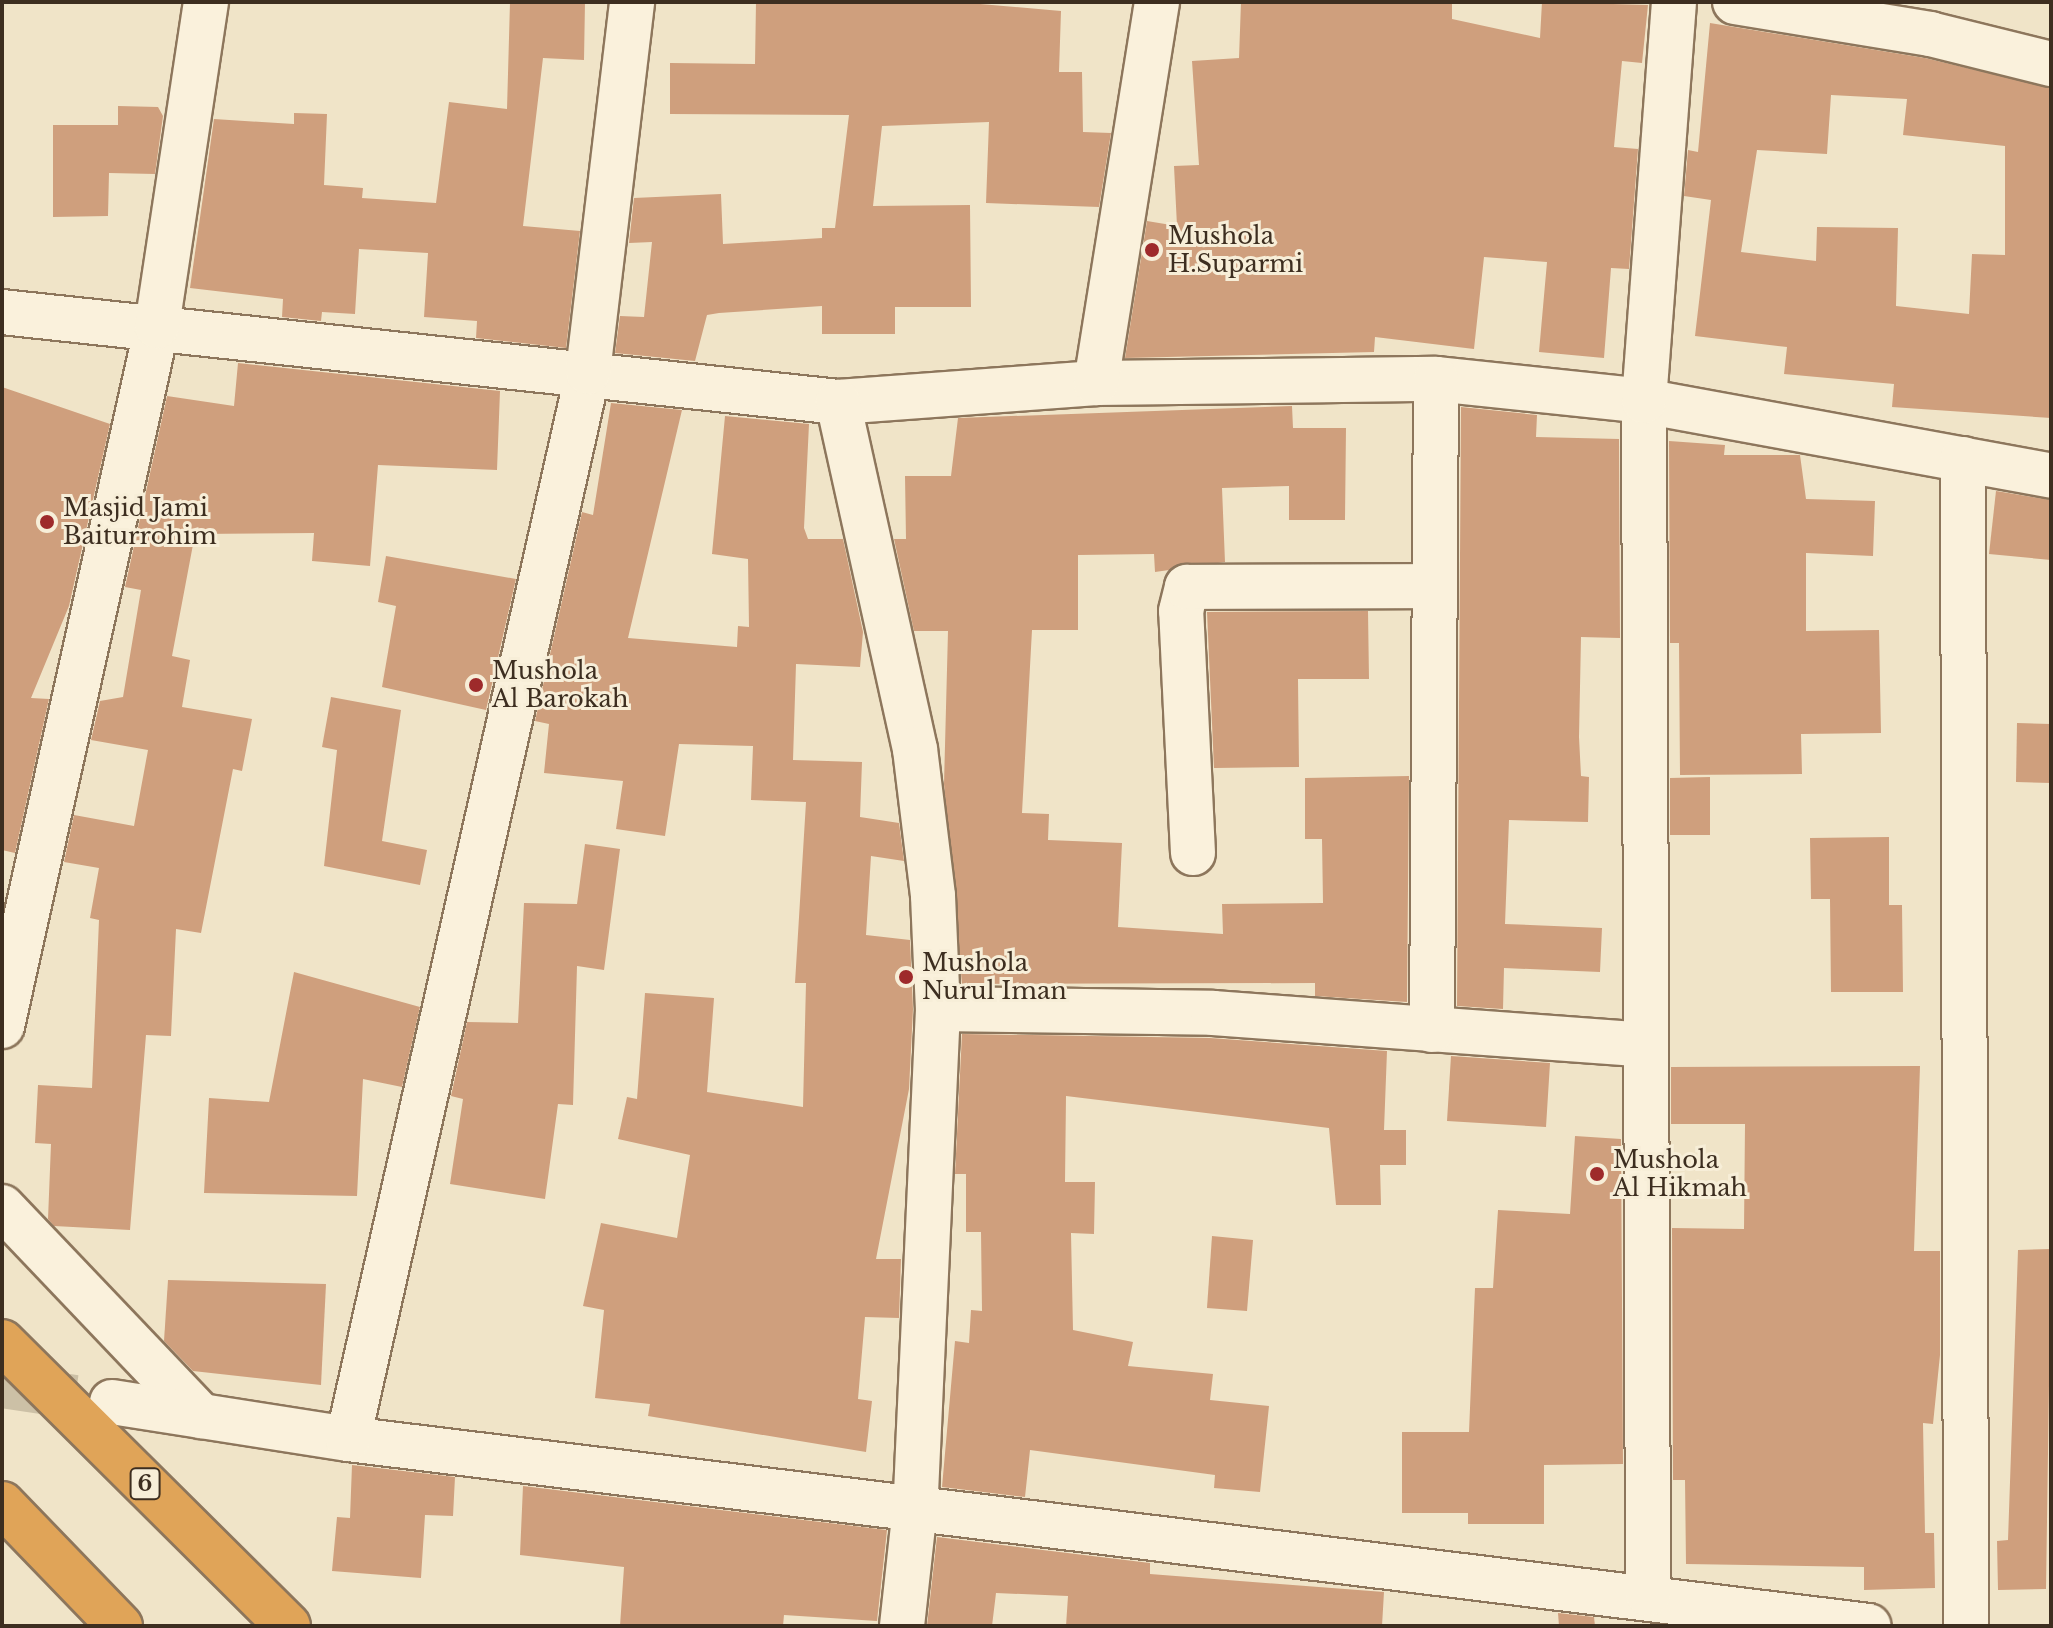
<!DOCTYPE html>
<style>
body{margin:0}
#map{position:relative;width:2053px;height:1628px;overflow:hidden;background:#f0e4c8;font-family:"Libre Baskerville",serif}
div>[style]{position:absolute}
.building>*{inset:0;background:#cf9f7d}
.minor-tunnel>*{height:44px;margin-top:-22px;transform-origin:0;background:repeating-linear-gradient(90deg,#ccc0a6 0 44px,transparent 0 66px)}
.roads{filter:drop-shadow(2px 0 #8d765c) drop-shadow(-2px 0 #8d765c) drop-shadow(0 2px #8d765c) drop-shadow(0 -2px #8d765c)}
.minor>*{height:44px;margin:-22px;padding:0 22px;transform-origin:22px;border-radius:22px;background:#faf1dc}
.highway>*{height:44px;margin:-22px;padding:0 22px;transform-origin:22px;border-radius:22px;background:#e0a458}
.dots>*{width:22px;height:22px;translate:-50% -50%;box-sizing:border-box;border:4px solid #f7eed8;border-radius:50%}
span{translate:-50% -50%;white-space:nowrap;text-align:center;line-height:1.15;-webkit-text-stroke:6px #f7eed8;paint-order:stroke}
.shield-label span{padding:2px 6px;background:#f7eed8;border:2px solid;border-radius:6px;-webkit-text-stroke-width:0}
.shield-label{font-size:22px;color:#3d2e20;font-weight:700}
.poi-label{font-size:24px;color:#3d2e20}
.left{translate:0 -50%;text-align:left}
.frame{position:absolute;inset:0;border:4px solid #3d2e20;pointer-events:none}
</style>
<div id="map">
<div class="building">
<div style="clip-path:polygon(510px 2px,585px 2px,584px 60px,543px 58px,523px 226px,580px 231px,566px 348px,476px 338px,477px 321px,424px 317px,428px 253px,359px 249px,355px 314px,322px 312px,321px 321px,282px 317px,283px 299px,190px 288px,214px 119px,294px 124px,294px 113px,327px 114px,324px 185px,363px 188px,362px 198px,436px 203px,449px 102px,507px 109px)"></div>
<div style="clip-path:polygon(756px 2px,957px 2px,1061px 11px,1059px 72px,1082px 72px,1083px 132px,1111px 133px,1099px 207px,986px 203px,989px 122px,882px 126px,873px 206px,970px 205px,971px 307px,895px 307px,895px 334px,822px 334px,822px 306px,719px 313px,707px 315px,695px 361px,615px 353px,620px 316px,644px 317px,652px 242px,629px 243px,634px 198px,721px 194px,723px 244px,822px 238px,822px 228px,835px 228px,849px 115px,670px 114px,670px 63px,755px 64px)"></div>
<div style="clip-path:polygon(1241px 2px,1452px 2px,1452px 19px,1540px 38px,1542px 2px,1648px 5px,1642px 63px,1622px 61px,1614px 147px,1638px 149px,1629px 269px,1611px 268px,1604px 358px,1539px 352px,1547px 262px,1484px 257px,1474px 349px,1375px 337px,1374px 352px,1125px 358px,1147px 221px,1177px 226px,1174px 166px,1199px 165px,1192px 61px,1239px 58px)"></div>
<div style="clip-path:polygon(evenodd,1710px 23px,1925px 58px,2051px 88px,2051px 418px,1892px 407px,1894px 384px,1784px 374px,1787px 347px,1695px 336px,1711px 200px,1684px 196px,1688px 150px,1698px 152px,1710px 23px,1831px 95px,1907px 99px,1903px 135px,2005px 146px,2005px 255px,1972px 254px,1969px 314px,1896px 306px,1898px 228px,1817px 227px,1816px 261px,1741px 252px,1757px 150px,1827px 154px,1831px 95px)"></div>
<div style="clip-path:polygon(118px 106px,158px 107px,163px 116px,155px 174px,109px 173px,108px 216px,53px 217px,53px 125px,118px 125px)"></div>
<div style="clip-path:polygon(238px 363px,500px 391px,497px 470px,378px 465px,370px 566px,312px 561px,314px 533px,195px 534px,172px 656px,190px 660px,182px 707px,252px 719px,242px 771px,233px 769px,201px 933px,176px 929px,171px 1036px,146px 1035px,130px 1230px,54px 1226px,48px 1219px,51px 1144px,35px 1143px,38px 1085px,92px 1088px,99px 920px,90px 918px,99px 868px,64px 862px,74px 815px,134px 826px,148px 750px,91px 740px,100px 701px,123px 697px,141px 590px,125px 587px,167px 396px,234px 406px)"></div>
<div style="clip-path:polygon(2px 387px,110px 424px,69px 606px,31px 698px,49px 699px,15px 853px,2px 850px)"></div>
<div style="clip-path:polygon(611px 403px,682px 410px,628px 638px,737px 647px,738px 626px,749px 627px,748px 559px,712px 554px,725px 416px,809px 424px,804px 528px,808px 539px,843px 539px,863px 632px,860px 667px,796px 664px,793px 760px,862px 762px,860px 817px,899px 823px,904px 861px,871px 856px,866px 935px,910px 940px,913px 1009px,909px 1089px,876px 1259px,901px 1259px,899px 1318px,865px 1317px,858px 1399px,872px 1401px,866px 1452px,648px 1416px,650px 1404px,595px 1398px,604px 1310px,583px 1306px,601px 1223px,677px 1238px,690px 1155px,618px 1139px,627px 1097px,637px 1099px,645px 993px,714px 998px,707px 1092px,803px 1107px,806px 983px,795px 983px,806px 802px,751px 800px,753px 746px,679px 744px,665px 836px,616px 829px,623px 781px,544px 773px,549px 724px,535px 721px,582px 512px,593px 515px)"></div>
<div style="clip-path:polygon(1292px 406px,1293px 428px,1346px 428px,1345px 520px,1289px 520px,1289px 486px,1222px 488px,1225px 562px,1155px 572px,1154px 554px,1078px 555px,1078px 630px,1032px 630px,1022px 813px,1049px 814px,1048px 840px,1122px 843px,1118px 927px,1223px 934px,1222px 904px,1323px 903px,1322px 839px,1305px 839px,1305px 778px,1409px 776px,1407px 1002px,1315px 996px,1315px 983px,962px 984px,944px 784px,948px 631px,914px 631px,894px 539px,906px 539px,905px 476px,951px 476px,958px 418px)"></div>
<div style="clip-path:polygon(1461px 407px,1537px 415px,1536px 437px,1619px 439px,1620px 638px,1581px 637px,1579px 737px,1581px 776px,1589px 777px,1588px 822px,1509px 820px,1505px 924px,1602px 928px,1600px 972px,1504px 968px,1503px 1009px,1457px 1006px)"></div>
<div style="clip-path:polygon(1669px 441px,1725px 445px,1724px 455px,1800px 455px,1806px 499px,1875px 501px,1873px 556px,1806px 553px,1806px 631px,1879px 630px,1881px 733px,1801px 734px,1802px 774px,1680px 775px,1679px 643px,1670px 643px)"></div>
<div style="clip-path:polygon(1996px 491px,2051px 500px,2051px 560px,1989px 554px)"></div>
<div style="clip-path:polygon(386px 556px,516px 579px,486px 710px,382px 687px,396px 606px,378px 602px)"></div>
<div style="clip-path:polygon(1368px 611px,1369px 679px,1298px 679px,1299px 767px,1214px 768px,1207px 612px)"></div>
<div style="clip-path:polygon(331px 697px,401px 710px,382px 841px,427px 850px,420px 885px,324px 866px,337px 750px,322px 747px)"></div>
<div style="clip-path:polygon(2017px 723px,2051px 724px,2051px 783px,2016px 782px)"></div>
<div style="clip-path:polygon(1710px 777px,1710px 835px,1670px 835px,1670px 778px)"></div>
<div style="clip-path:polygon(1889px 837px,1889px 905px,1902px 905px,1903px 992px,1831px 992px,1830px 899px,1811px 899px,1810px 838px)"></div>
<div style="clip-path:polygon(585px 844px,620px 849px,604px 970px,577px 966px,573px 1105px,558px 1104px,545px 1199px,450px 1184px,463px 1099px,451px 1096px,467px 1022px,518px 1023px,524px 903px,577px 904px)"></div>
<div style="clip-path:polygon(294px 972px,420px 1007px,402px 1087px,363px 1079px,357px 1196px,204px 1193px,209px 1098px,269px 1102px)"></div>
<div style="clip-path:polygon(962px 1034px,1210px 1038px,1387px 1051px,1384px 1130px,1406px 1130px,1406px 1165px,1380px 1165px,1381px 1205px,1336px 1205px,1329px 1128px,1066px 1096px,1065px 1182px,1095px 1182px,1094px 1234px,1071px 1233px,1073px 1330px,1133px 1342px,1128px 1366px,1213px 1374px,1210px 1400px,1269px 1406px,1260px 1492px,1214px 1488px,1215px 1475px,1030px 1450px,1025px 1497px,942px 1487px,955px 1341px,969px 1343px,971px 1310px,982px 1311px,981px 1232px,966px 1232px,966px 1174px,955px 1174px)"></div>
<div style="clip-path:polygon(1451px 1056px,1550px 1063px,1546px 1127px,1447px 1121px)"></div>
<div style="clip-path:polygon(1920px 1066px,1914px 1251px,1940px 1251px,1940px 1355px,1933px 1424px,1923px 1423px,1925px 1533px,1934px 1533px,1935px 1588px,1864px 1590px,1864px 1567px,1686px 1564px,1685px 1480px,1673px 1480px,1672px 1228px,1744px 1229px,1745px 1124px,1671px 1124px,1671px 1067px)"></div>
<div style="clip-path:polygon(1575px 1136px,1621px 1139px,1623px 1464px,1544px 1465px,1544px 1524px,1468px 1524px,1468px 1513px,1402px 1513px,1402px 1432px,1469px 1432px,1475px 1288px,1493px 1288px,1498px 1210px,1570px 1214px)"></div>
<div style="clip-path:polygon(1212px 1236px,1253px 1240px,1247px 1311px,1207px 1308px)"></div>
<div style="clip-path:polygon(2051px 1249px,2046px 1589px,1998px 1590px,1997px 1541px,2008px 1540px,2018px 1250px)"></div>
<div style="clip-path:polygon(168px 1280px,326px 1284px,321px 1385px,193px 1371px,164px 1341px)"></div>
<div style="clip-path:polygon(352px 1465px,455px 1477px,453px 1516px,425px 1515px,421px 1578px,332px 1571px,337px 1517px,350px 1518px)"></div>
<div style="clip-path:polygon(523px 1486px,887px 1530px,877px 1621px,784px 1615px,783px 1626px,620px 1626px,624px 1567px,520px 1555px)"></div>
<div style="clip-path:polygon(937px 1537px,1150px 1563px,1150px 1574px,1384px 1592px,1382px 1626px,1066px 1626px,1068px 1596px,996px 1593px,992px 1626px,927px 1626px)"></div>
<div style="clip-path:polygon(1558px 1613px,1594px 1617px,1595px 1626px,1559px 1626px)"></div>
</div>
<div class="minor-tunnel">
<div style="left:2px;top:1386px;width:74px;rotate:8.6deg"></div>
</div>
<div class="roads">
<div class="minor">
<div style="left:1735px;top:2px;width:198px;rotate:9.3deg"></div>
<div style="left:1930px;top:34px;width:125px;rotate:13.9deg"></div>
<div style="left:2px;top:312px;width:841px;rotate:6.14deg"></div>
<div style="left:838px;top:402px;width:259px;rotate:-4.2deg"></div>
<div style="left:1096px;top:383px;width:340px;rotate:-0.7deg"></div>
<div style="left:1436px;top:379px;width:209px;rotate:6deg"></div>
<div style="left:1644px;top:401px;width:414px;rotate:10.4deg"></div>
<div style="left:1096px;top:383px;width:386px;rotate:-80.9deg"></div>
<div style="left:838px;top:402px;width:355px;rotate:77.5deg"></div>
<div style="left:915px;top:749px;width:148px;rotate:83deg"></div>
<div style="left:933px;top:896px;width:113px;rotate:87.5deg"></div>
<div style="left:938px;top:1009px;width:500px;rotate:92.6deg"></div>
<div style="left:915px;top:1508px;width:119px;rotate:96.3deg"></div>
<div style="left:1963px;top:459px;width:1167px;rotate:89.85deg"></div>
<div style="left:1193px;top:853px;width:242px;rotate:-92.8deg"></div>
<div style="left:1181px;top:611px;width:25px;rotate:-76deg"></div>
<div style="left:1187px;top:587px;width:245px;rotate:-0.2deg"></div>
<div style="left:938px;top:1009px;width:275px;rotate:0.8deg"></div>
<div style="left:1213px;top:1013px;width:432px;rotate:4.2deg"></div>
<div style="left:2px;top:1026px;width:717px;rotate:-77.51deg"></div>
<div style="left:157px;top:326px;width:328px;rotate:-81.4deg"></div>
<div style="left:1432px;top:1030px;width:651px;rotate:-89.65deg"></div>
<div style="left:2px;top:1207px;width:289px;rotate:46.4deg"></div>
<div style="left:112px;top:1402px;width:239px;rotate:8.9deg"></div>
<div style="left:348px;top:1439px;width:1532px;rotate:7.01deg"></div>
<div style="left:348px;top:1439px;width:1094px;rotate:-77.32deg"></div>
<div style="left:588px;top:372px;width:373px;rotate:-83.2deg"></div>
<div style="left:1648px;top:1594px;width:1193px;rotate:-90.19deg"></div>
<div style="left:1644px;top:401px;width:400px;rotate:-85.7deg"></div>
</div>
<div class="highway">
<div style="left:2px;top:1342px;width:403px;rotate:44.8deg"></div>
<div style="left:2px;top:1504px;width:170px;rotate:46deg"></div>
</div>
</div>
<div class="dots">
<div style="left:1152px;top:250px;background:#9e2a2b"></div>
<div style="left:47px;top:522px;background:#9e2a2b"></div>
<div style="left:476px;top:685px;background:#9e2a2b"></div>
<div style="left:906px;top:977px;background:#9e2a2b"></div>
<div style="left:1597px;top:1174px;background:#9e2a2b"></div>
</div>
<div class="shield-label">
<span style="left:145px;top:1484px">6</span>
</div>
<div class="poi-label">
<span class="left" style="left:1168px;top:250px">Mushola<br>H.Suparmi</span>
<span class="left" style="left:63px;top:522px">Masjid Jami<br>Baiturrohim</span>
<span class="left" style="left:492px;top:685px">Mushola<br>Al Barokah</span>
<span class="left" style="left:922px;top:977px">Mushola<br>Nurul Iman</span>
<span class="left" style="left:1613px;top:1174px">Mushola<br>Al Hikmah</span>
</div>
<div class="frame"></div>
</div>
